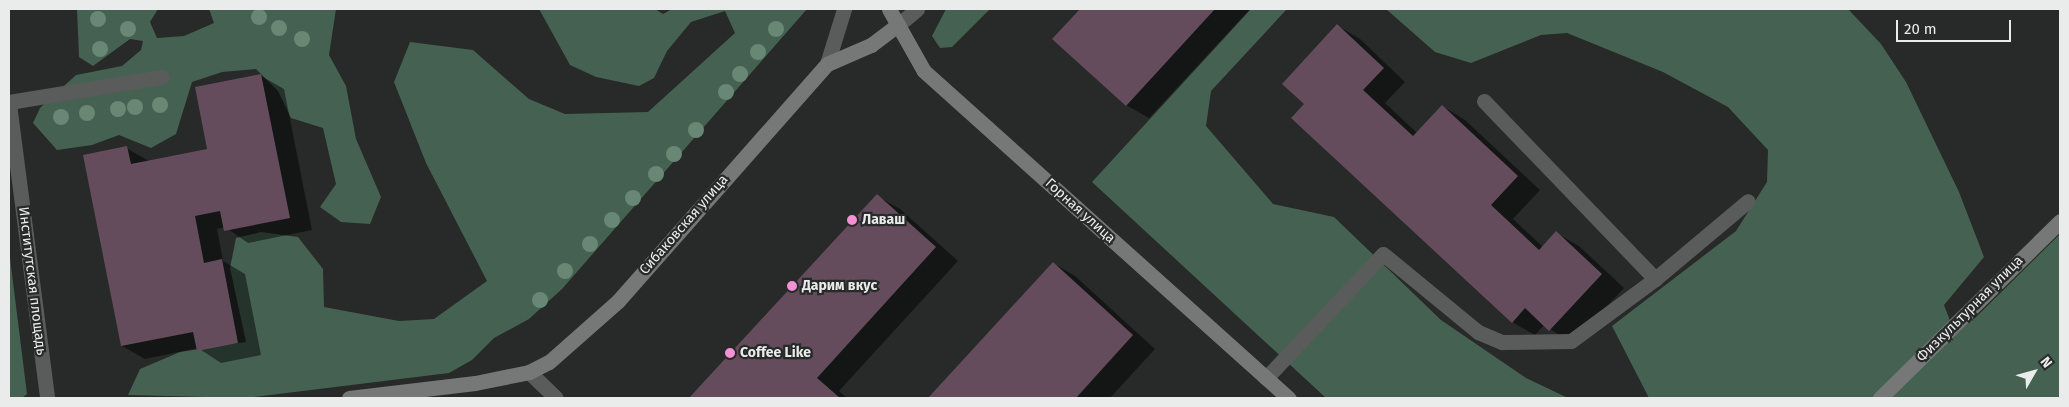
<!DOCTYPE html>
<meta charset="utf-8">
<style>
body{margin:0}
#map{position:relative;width:2069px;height:407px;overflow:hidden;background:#272a28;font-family:"Fira Sans",sans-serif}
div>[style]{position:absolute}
.forest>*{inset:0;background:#456151}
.shadow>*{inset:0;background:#0007}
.building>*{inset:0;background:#654c5c}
.lane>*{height:15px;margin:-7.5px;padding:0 7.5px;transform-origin:7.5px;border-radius:7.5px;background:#5a5c5b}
.street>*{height:15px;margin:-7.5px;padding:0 7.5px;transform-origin:7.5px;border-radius:7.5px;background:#5a5c5b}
.secondary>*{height:15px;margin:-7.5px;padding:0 7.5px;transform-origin:7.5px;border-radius:7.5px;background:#767877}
.trees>*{width:16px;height:16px;margin:-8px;border-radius:50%;background:#688775}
.dots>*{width:14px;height:14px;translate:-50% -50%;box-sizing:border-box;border:2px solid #272a28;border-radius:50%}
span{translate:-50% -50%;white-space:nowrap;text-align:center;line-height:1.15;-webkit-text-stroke:4.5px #272a28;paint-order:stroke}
.street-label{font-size:14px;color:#eaeceb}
.poi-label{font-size:14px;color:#eaeceb;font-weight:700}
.left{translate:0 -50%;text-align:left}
.frame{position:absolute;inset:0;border:10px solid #eaeceb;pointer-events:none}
.north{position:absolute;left:2009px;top:347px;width:50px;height:50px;-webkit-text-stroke:4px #272a28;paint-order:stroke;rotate:52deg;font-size:14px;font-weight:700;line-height:20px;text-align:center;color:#eaeceb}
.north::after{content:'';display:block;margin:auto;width:18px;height:22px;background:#eaeceb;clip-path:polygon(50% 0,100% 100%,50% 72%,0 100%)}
.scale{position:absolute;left:1896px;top:20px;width:115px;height:22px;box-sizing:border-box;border:2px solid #eaeceb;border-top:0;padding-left:6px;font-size:15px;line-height:18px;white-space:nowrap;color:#eaeceb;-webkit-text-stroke:4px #272a28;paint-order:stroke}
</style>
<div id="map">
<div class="forest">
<div style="clip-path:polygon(77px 9px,158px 9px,150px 22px,157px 38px,184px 36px,214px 23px,209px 9px,336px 9px,329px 55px,346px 86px,356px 139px,381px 197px,370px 224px,341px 222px,320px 207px,336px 184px,323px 128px,291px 118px,278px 91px,256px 69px,222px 72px,192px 82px,176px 134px,151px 148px,119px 135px,92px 145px,57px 150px,33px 123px,40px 108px,76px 75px,122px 66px,141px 50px,143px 41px,130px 39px,93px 66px,79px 57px)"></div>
<div style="clip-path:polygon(539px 9px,655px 9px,663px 14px,672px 9px,807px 9px,562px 289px,529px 319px,494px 338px,472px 360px,449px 373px,246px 398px,128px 395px,140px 369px,180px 352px,246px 342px,230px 268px,236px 238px,261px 232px,298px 237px,323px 269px,324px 307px,399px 321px,434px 319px,487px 281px,426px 163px,394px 82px,410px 42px,473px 50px,529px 99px,565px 114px,648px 112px,735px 33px,725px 11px,691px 22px,667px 51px,654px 78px,639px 86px,596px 77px,570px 65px)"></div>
<div style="clip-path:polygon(946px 9px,990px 9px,952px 47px,940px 48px,932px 36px)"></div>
<div style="clip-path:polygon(1251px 9px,1287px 9px,1211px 91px,1206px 126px,1273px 204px,1334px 217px,1441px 320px,1526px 378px,1568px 398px,1326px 398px,1092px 182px)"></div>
<div style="clip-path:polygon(1386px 9px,1848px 9px,1881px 44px,1906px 82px,1959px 192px,1984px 257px,1944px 305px,1954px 331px,1975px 318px,2060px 234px,2060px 398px,1649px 398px,1612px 326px,1736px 231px,1767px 182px,1768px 150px,1728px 107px,1663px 72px,1567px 33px,1541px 35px,1471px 63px,1435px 52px)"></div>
<div style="clip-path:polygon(9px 250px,27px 394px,22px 398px,9px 398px)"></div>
</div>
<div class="shadow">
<div style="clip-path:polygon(1082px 9px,1250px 9px,1149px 118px,1126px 105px,1054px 39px)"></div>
<div style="clip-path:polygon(1338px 26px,1360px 39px,1405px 82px,1385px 103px,1417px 133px,1442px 106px,1465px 120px,1540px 190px,1513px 219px,1543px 247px,1556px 233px,1579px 246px,1624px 288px,1572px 343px,1544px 325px,1535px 335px,1512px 322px,1306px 104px)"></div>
<div style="clip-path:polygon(261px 76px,284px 89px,312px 230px,248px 243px,225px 227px,217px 229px,223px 261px,245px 274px,261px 355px,221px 363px,198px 348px,145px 359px,122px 346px,126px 148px,149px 161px,209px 150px)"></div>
<div style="clip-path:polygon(877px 196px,900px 209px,958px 261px,839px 391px,847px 398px,691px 398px)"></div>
<div style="clip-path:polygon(1053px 263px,1075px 276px,1155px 349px,1110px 398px,930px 398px)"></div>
</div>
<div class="building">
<div style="clip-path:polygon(1080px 9px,1215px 9px,1126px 106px,1052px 39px)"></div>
<div style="clip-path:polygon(1337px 24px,1384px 68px,1363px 90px,1413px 136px,1442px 105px,1518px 176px,1491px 205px,1539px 250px,1556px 231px,1602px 274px,1549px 331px,1525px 308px,1512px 323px,1291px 118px,1304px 104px,1282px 84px)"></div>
<div style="clip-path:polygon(261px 74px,290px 218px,224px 231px,220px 211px,195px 216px,204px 263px,222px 259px,238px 343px,197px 351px,193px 332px,121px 346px,83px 155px,127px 146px,131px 164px,207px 149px,195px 87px)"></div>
<div style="clip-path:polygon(877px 194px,936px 247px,817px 378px,840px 398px,689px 398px)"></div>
<div style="clip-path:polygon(1053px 262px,1133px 335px,1076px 398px,928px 398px)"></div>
</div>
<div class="lane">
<div style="left:1484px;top:101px;width:247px;rotate:46.1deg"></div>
<div style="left:9px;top:102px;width:155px;rotate:-9.3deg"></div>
<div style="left:529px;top:372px;width:37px;rotate:44deg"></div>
<div style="left:1266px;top:378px;width:170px;rotate:-46.7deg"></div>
<div style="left:1383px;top:254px;width:123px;rotate:39.4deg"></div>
<div style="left:1478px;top:332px;width:26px;rotate:23deg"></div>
<div style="left:1502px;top:342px;width:69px;rotate:-0.8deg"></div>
<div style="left:1571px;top:341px;width:104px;rotate:-36.4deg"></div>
<div style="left:1655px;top:279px;width:121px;rotate:-40deg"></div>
</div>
<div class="street">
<div style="left:898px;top:25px;width:25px;rotate:-40deg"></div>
<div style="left:827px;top:64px;width:58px;rotate:-72.8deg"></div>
<div style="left:9px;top:104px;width:296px;rotate:82.6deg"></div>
</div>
<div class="secondary">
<div style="left:889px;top:9px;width:71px;rotate:60.6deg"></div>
<div style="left:924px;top:71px;width:490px;rotate:41.9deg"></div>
<div style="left:349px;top:398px;width:127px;rotate:-6.8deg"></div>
<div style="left:475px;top:383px;width:55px;rotate:-11.5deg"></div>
<div style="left:529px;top:372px;width:22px;rotate:-27deg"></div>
<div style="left:549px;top:362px;width:92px;rotate:-41.5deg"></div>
<div style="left:618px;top:301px;width:316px;rotate:-48.6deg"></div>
<div style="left:827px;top:64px;width:48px;rotate:-23.4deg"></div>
<div style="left:871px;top:45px;width:34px;rotate:-37deg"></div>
<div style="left:1880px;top:398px;width:252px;rotate:-44.5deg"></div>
</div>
<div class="trees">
<div style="left:259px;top:17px"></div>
<div style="left:98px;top:19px"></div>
<div style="left:279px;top:28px"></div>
<div style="left:128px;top:29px"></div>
<div style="left:776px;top:29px"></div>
<div style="left:302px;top:39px"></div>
<div style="left:100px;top:49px"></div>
<div style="left:758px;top:52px"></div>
<div style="left:740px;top:74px"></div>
<div style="left:726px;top:92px"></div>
<div style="left:160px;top:105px"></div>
<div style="left:135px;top:107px"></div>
<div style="left:118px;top:109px"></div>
<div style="left:87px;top:113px"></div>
<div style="left:61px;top:117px"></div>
<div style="left:696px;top:130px"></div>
<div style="left:674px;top:154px"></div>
<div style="left:656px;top:174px"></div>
<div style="left:633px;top:198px"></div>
<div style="left:612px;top:220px"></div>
<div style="left:590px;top:244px"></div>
<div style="left:565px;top:271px"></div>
<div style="left:540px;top:300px"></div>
</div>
<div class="dots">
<div style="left:852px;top:220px;background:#f491d4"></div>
<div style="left:792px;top:286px;background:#f491d4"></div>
<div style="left:730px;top:353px;background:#f491d4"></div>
</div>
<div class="street-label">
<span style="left:1080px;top:211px;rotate:42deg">Горная улица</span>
<span style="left:684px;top:225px;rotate:-49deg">Сибаковская улица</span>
<span style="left:32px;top:281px;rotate:83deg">Институтская площадь</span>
<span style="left:1970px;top:309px;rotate:-45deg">Физкультурная улица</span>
</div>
<div class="poi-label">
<span class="left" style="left:862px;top:220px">Лаваш</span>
<span class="left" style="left:802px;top:286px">Дарим вкус</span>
<span class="left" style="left:740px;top:353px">Coffee Like</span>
</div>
<div class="frame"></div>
<div class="north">N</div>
<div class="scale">20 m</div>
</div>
